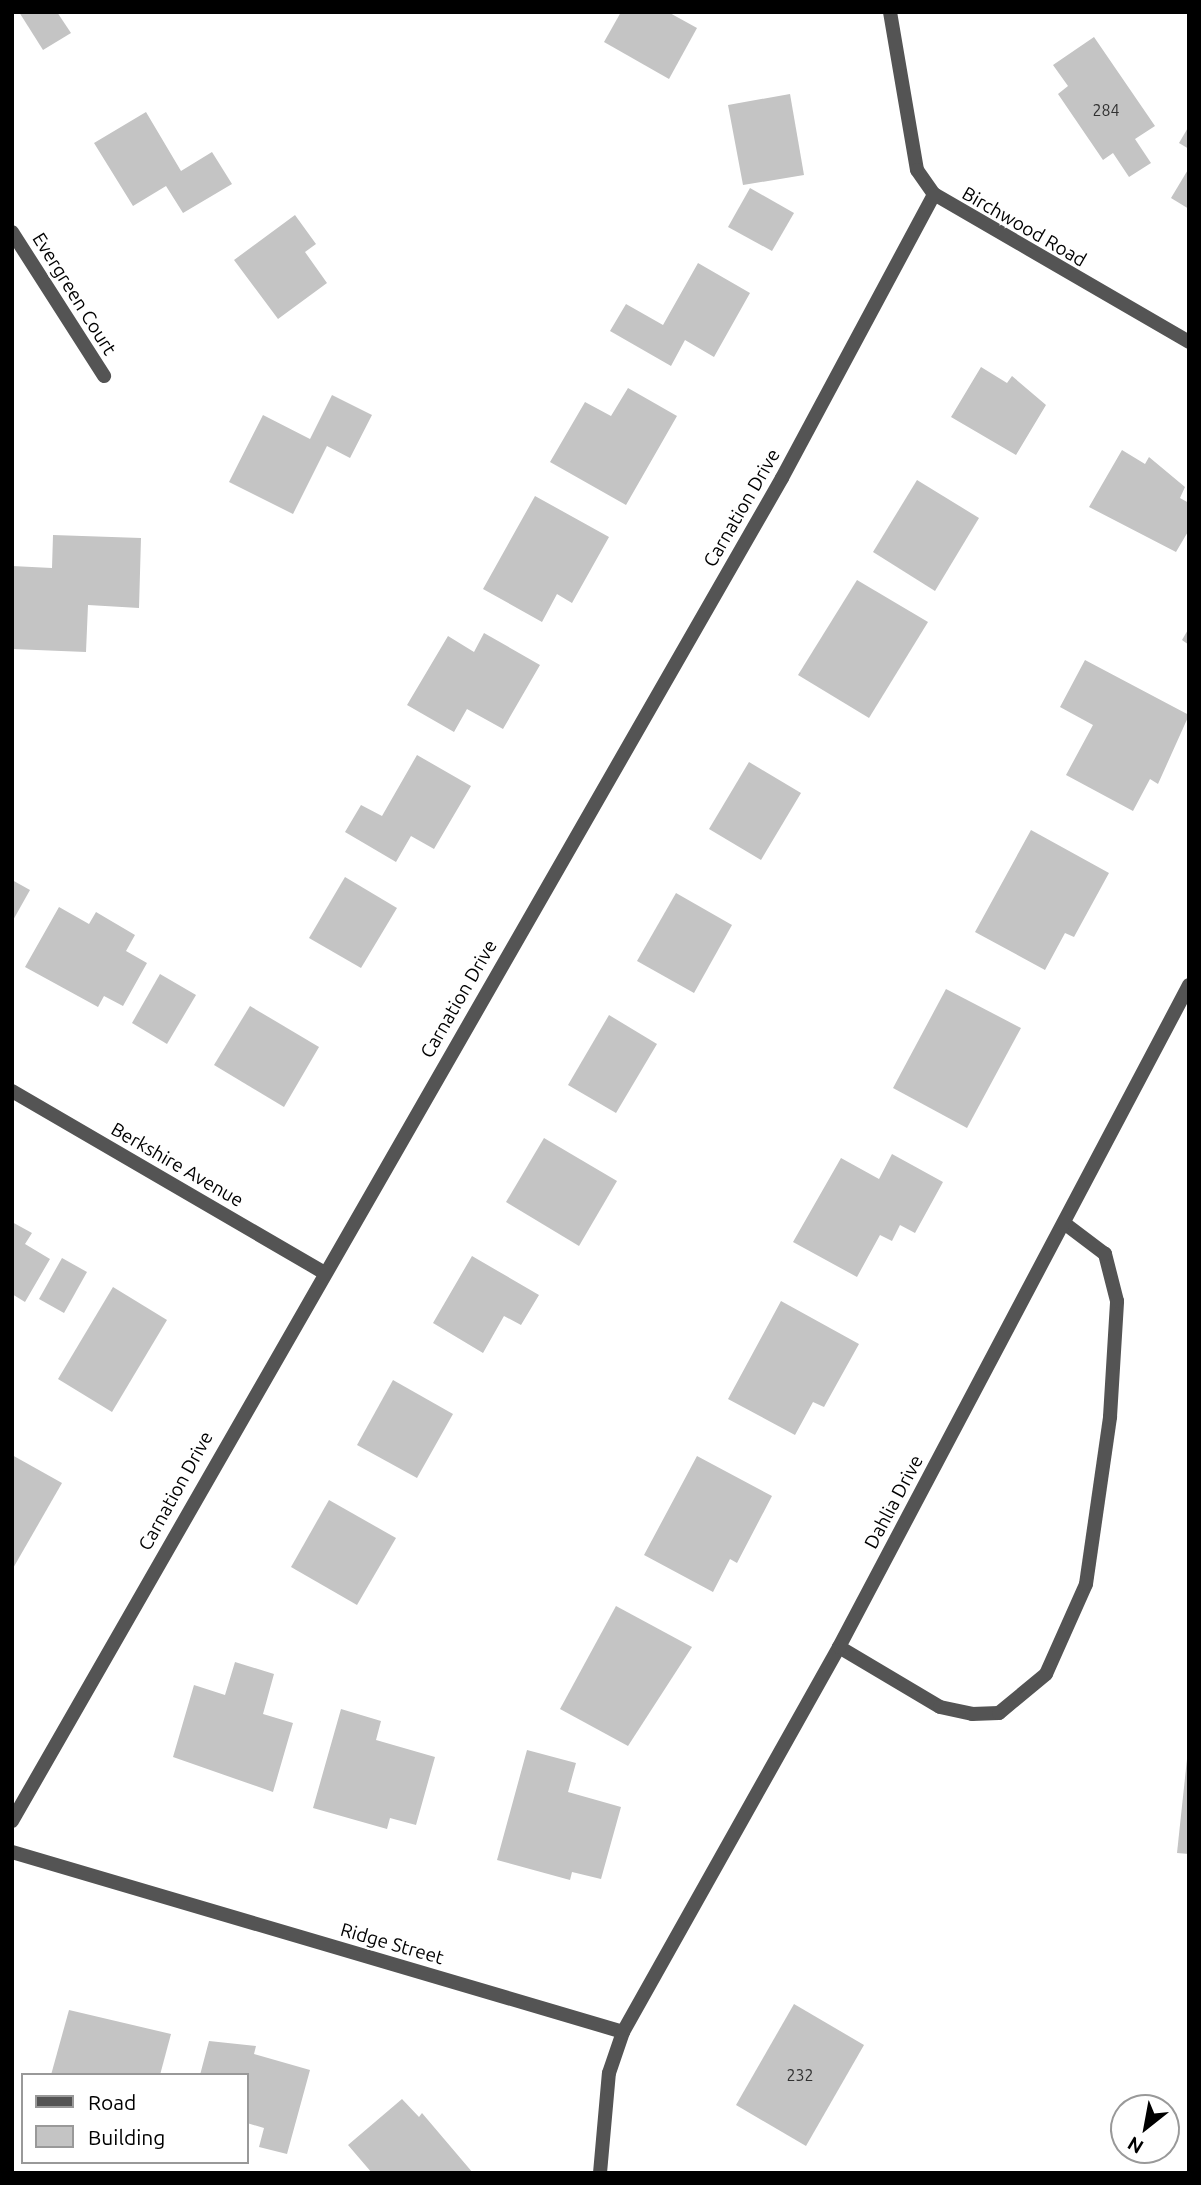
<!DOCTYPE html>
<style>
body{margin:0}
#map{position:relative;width:1201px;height:2185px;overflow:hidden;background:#fff;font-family:Ubuntu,sans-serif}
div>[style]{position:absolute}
.building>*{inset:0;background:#c4c4c4}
.lane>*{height:14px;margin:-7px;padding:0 7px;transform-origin:7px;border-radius:7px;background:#545454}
.street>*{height:14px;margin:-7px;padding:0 7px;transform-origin:7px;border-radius:7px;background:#545454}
span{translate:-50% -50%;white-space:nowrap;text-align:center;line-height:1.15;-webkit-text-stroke:5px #fff;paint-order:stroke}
.number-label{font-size:16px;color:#313131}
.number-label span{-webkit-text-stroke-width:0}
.street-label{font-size:19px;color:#000}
.frame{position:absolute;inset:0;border:14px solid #000;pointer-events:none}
.legend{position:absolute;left:21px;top:2073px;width:228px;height:91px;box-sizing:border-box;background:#fff;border:2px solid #999;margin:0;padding:9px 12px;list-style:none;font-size:21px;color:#000}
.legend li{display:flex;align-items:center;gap:14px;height:35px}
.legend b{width:35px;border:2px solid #999}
.north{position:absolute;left:1110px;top:2094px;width:70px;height:70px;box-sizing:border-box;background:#fff;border:2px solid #999;border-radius:50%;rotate:211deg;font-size:19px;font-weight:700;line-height:28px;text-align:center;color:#000}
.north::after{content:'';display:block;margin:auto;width:24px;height:32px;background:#000;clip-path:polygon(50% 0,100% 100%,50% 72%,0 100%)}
</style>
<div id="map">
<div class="building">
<div style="clip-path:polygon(19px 12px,57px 12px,71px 33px,43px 50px)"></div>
<div style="clip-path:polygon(621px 12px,668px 12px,697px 28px,669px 79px,604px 42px)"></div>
<div style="clip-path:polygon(1094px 37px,1155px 126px,1135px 139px,1151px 163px,1129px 177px,1113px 153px,1103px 160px,1058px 94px,1068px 86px,1053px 65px)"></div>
<div style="clip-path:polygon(790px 94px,804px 175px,743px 185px,728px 105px)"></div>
<div style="clip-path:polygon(146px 112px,181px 171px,212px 152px,232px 184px,183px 213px,166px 186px,133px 206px,94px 143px)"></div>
<div style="clip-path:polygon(1189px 126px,1189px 149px,1179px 143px)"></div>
<div style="clip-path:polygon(1189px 168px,1189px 209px,1171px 198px)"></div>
<div style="clip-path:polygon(750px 188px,794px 213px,772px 251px,728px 227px)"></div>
<div style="clip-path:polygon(295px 215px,316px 244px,305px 252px,327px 283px,278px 319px,234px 260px)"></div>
<div style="clip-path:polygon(698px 263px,750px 293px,714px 357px,685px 340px,671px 366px,610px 331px,626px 304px,663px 325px)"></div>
<div style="clip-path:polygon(981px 367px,1007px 383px,1012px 376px,1046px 405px,1016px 455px,951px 417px)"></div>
<div style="clip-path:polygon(628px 388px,677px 416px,626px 505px,550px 462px,585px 402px,611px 416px)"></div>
<div style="clip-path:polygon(332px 395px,372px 415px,350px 458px,327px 446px,293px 514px,229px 482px,263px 415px,310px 439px)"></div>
<div style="clip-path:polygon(1122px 450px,1145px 464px,1149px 457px,1185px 487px,1180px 498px,1189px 503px,1189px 530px,1176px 552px,1089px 507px)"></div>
<div style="clip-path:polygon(917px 480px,979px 518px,935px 591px,873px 552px)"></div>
<div style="clip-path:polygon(535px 496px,609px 537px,572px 603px,557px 594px,542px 622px,483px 589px)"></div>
<div style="clip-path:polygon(53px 535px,141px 538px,139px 608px,88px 605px,86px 652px,12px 649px,12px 566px,52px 568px)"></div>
<div style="clip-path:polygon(857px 580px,928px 622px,869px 718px,798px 675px)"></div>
<div style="clip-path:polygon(1189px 628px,1189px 645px,1182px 640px)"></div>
<div style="clip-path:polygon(484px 633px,540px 665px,503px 729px,467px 709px,454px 732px,407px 705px,448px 636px,474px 652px)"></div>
<div style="clip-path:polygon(1085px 660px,1189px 715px,1158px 784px,1150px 779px,1133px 811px,1066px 775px,1093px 725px,1060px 707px)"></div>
<div style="clip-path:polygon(417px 755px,471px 786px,434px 849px,411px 836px,396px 862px,345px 832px,361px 805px,382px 816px)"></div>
<div style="clip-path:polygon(749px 762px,801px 793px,761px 860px,709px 829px)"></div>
<div style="clip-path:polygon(1031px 830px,1109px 873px,1074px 937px,1065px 933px,1045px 970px,975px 932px)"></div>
<div style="clip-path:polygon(345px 877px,397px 908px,361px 968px,309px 938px)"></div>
<div style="clip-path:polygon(12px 880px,30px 890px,12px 922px)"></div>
<div style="clip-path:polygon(676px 893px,732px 925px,694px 993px,637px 961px)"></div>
<div style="clip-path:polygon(59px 907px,89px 924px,96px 912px,135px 935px,126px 951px,147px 963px,123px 1006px,104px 996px,98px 1007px,25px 967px)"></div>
<div style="clip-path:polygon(160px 974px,196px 995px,167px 1044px,132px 1023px)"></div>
<div style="clip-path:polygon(946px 989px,1021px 1028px,967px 1128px,893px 1088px)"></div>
<div style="clip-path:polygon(250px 1006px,319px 1047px,284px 1107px,214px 1065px)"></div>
<div style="clip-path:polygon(609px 1015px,657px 1044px,616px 1113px,568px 1085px)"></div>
<div style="clip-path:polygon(544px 1138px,617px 1181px,579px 1246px,506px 1202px)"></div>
<div style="clip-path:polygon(892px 1154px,943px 1182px,915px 1233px,900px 1225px,892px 1241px,880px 1235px,857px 1277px,793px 1242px,841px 1158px,879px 1179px)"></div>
<div style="clip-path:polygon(12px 1222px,32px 1233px,25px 1244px,50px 1259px,25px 1302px,12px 1294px)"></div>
<div style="clip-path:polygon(472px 1256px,539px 1295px,521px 1325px,504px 1316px,483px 1353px,433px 1323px)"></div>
<div style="clip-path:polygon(62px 1258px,87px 1272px,64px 1313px,39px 1299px)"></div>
<div style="clip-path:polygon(113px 1287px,167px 1320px,112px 1412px,58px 1379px)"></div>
<div style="clip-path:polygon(781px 1301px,859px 1344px,824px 1407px,813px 1402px,795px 1435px,728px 1399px)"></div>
<div style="clip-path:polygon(393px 1380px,453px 1414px,417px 1478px,357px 1445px)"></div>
<div style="clip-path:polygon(12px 1455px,62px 1483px,12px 1570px)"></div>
<div style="clip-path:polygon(697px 1456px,772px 1496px,737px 1563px,730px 1559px,713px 1592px,644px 1555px)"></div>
<div style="clip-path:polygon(329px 1500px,396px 1538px,357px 1605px,291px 1567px)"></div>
<div style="clip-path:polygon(616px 1606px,692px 1647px,628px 1746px,560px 1709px)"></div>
<div style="clip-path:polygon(235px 1662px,274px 1674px,263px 1714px,293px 1723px,273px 1792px,173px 1757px,194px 1685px,225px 1695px)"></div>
<div style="clip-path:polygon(341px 1709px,381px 1721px,376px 1740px,435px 1757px,416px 1825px,390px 1818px,387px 1829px,313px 1808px)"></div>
<div style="clip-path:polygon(527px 1750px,576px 1763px,568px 1792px,621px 1807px,601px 1879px,572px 1872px,570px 1880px,497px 1860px)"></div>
<div style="clip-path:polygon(1187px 1759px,1189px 1759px,1189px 1854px,1177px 1853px)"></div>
<div style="clip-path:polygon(794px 2004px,864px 2045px,806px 2146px,736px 2105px)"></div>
<div style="clip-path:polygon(69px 2010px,171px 2034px,160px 2075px,51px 2075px)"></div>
<div style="clip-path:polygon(209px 2041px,256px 2046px,254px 2054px,310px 2070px,287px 2154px,259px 2147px,264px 2128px,247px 2123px,247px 2075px,200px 2075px)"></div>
<div style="clip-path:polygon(402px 2099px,419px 2117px,422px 2113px,473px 2173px,372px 2173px,348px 2145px)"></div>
</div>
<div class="lane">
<div style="left:839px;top:1647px;width:117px;rotate:30.7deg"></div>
<div style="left:940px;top:1707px;width:33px;rotate:12deg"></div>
<div style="left:972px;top:1714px;width:27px;rotate:-2deg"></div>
<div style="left:999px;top:1713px;width:61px;rotate:-39.7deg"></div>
<div style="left:1046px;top:1674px;width:98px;rotate:-66deg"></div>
<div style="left:1086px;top:1584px;width:169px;rotate:-81.8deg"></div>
<div style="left:1110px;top:1417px;width:116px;rotate:-86.5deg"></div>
<div style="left:1117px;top:1301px;width:49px;rotate:-104.3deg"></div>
<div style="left:1105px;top:1254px;width:51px;rotate:-142.9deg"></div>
</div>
<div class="street">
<div style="left:890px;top:12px;width:160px;rotate:80.3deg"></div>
<div style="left:917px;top:170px;width:29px;rotate:55deg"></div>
<div style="left:934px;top:194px;width:295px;rotate:30.1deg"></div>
<div style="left:12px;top:232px;width:171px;rotate:57.4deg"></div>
<div style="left:12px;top:1091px;width:360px;rotate:30.2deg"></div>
<div style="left:12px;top:1821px;width:1548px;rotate:-60.17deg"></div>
<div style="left:782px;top:478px;width:322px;rotate:-61.8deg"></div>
<div style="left:12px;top:1852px;width:637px;rotate:16.41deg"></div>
<div style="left:600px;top:2173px;width:100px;rotate:-84.9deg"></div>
<div style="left:609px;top:2073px;width:43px;rotate:-71.1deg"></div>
<div style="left:623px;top:2032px;width:441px;rotate:-60.7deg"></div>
<div style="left:839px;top:1647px;width:749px;rotate:-62.13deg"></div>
</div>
<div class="number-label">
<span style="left:1106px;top:110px">284</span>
<span style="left:800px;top:2075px">232</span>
</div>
<div class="street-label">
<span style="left:1024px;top:227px;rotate:30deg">Birchwood Road</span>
<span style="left:74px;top:294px;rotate:58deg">Evergreen Court</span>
<span style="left:742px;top:508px;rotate:-60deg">Carnation Drive</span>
<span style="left:459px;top:999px;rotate:-60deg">Carnation Drive</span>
<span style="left:177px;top:1165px;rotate:30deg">Berkshire Avenue</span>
<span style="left:176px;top:1491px;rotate:-61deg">Carnation Drive</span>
<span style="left:894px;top:1502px;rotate:-62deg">Dahlia Drive</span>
<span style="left:392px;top:1944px;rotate:16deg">Ridge Street</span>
</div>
<div class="frame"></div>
<ul class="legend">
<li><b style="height:9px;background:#545454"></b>Road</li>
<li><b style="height:19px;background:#c4c4c4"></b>Building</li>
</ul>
<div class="north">N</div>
</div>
